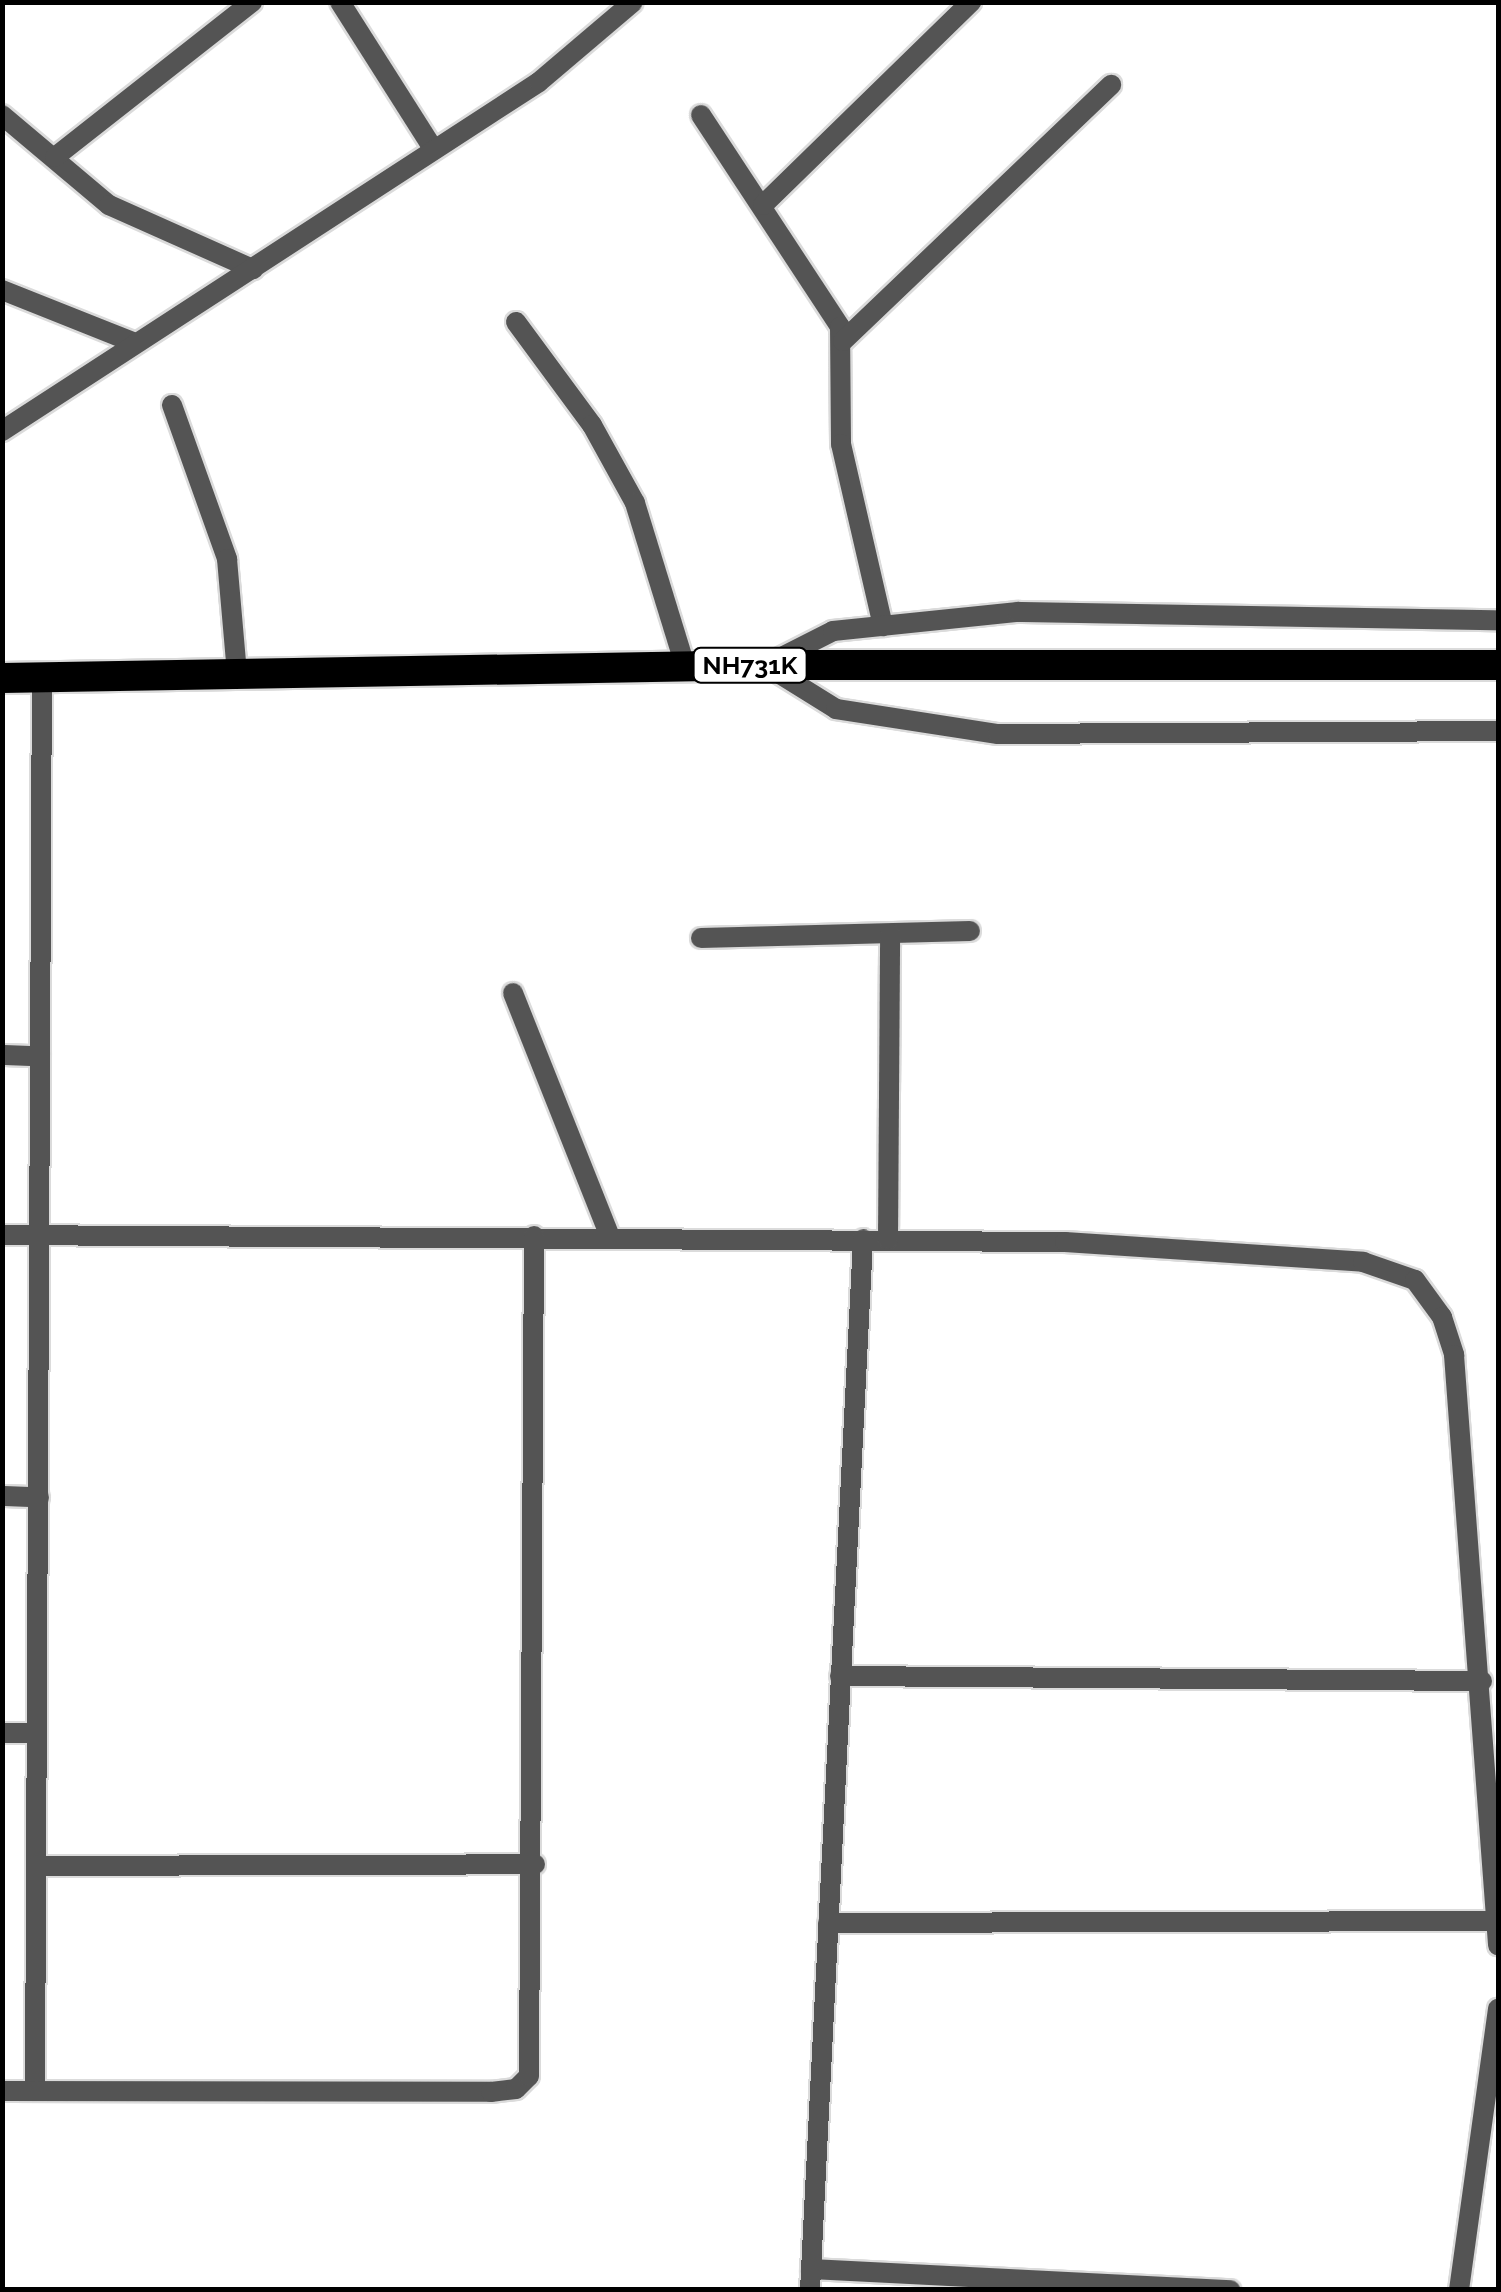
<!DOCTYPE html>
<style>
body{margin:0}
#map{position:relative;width:1501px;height:2292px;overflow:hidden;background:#fff;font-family:Raleway,sans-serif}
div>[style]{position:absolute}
.roads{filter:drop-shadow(2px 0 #dbdbdb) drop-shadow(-2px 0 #dbdbdb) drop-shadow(0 2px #dbdbdb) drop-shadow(0 -2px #dbdbdb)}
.lane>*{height:20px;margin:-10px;padding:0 10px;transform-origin:10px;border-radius:10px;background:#545454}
.street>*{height:20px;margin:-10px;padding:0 10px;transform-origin:10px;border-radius:10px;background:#545454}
.highway>*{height:30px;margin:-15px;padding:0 15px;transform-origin:15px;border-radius:15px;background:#000}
span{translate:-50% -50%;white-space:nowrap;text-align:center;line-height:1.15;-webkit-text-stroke:10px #fff;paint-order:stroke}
.shield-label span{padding:2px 8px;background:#fff;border:2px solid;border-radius:8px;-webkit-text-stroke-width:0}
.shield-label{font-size:25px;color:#000;font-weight:700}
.frame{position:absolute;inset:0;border:5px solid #000;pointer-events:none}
</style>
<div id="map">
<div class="roads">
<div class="lane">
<div style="left:516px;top:322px;width:128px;rotate:53.6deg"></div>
<div style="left:592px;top:425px;width:89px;rotate:61.1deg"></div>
<div style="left:635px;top:503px;width:170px;rotate:72.9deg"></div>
<div style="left:172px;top:405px;width:164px;rotate:70.3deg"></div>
<div style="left:227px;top:559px;width:115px;rotate:85deg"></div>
<div style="left:701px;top:938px;width:269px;rotate:-1.5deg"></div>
<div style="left:513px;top:993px;width:263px;rotate:68.3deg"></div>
<div style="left:2px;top:1055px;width:38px;rotate:2deg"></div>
<div style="left:2px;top:1235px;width:1063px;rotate:0.38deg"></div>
<div style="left:1065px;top:1242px;width:299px;rotate:3.8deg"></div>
<div style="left:1363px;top:1262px;width:55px;rotate:19.1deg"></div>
<div style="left:1415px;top:1280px;width:46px;rotate:53.9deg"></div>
<div style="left:1442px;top:1317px;width:40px;rotate:72deg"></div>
<div style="left:1454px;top:1355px;width:592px;rotate:85.73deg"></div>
<div style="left:888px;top:1239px;width:305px;rotate:-89.6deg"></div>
<div style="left:2px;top:1496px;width:37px;rotate:2deg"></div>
<div style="left:840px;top:1676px;width:642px;rotate:0.45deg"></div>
<div style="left:2px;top:1733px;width:35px"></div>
<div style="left:37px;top:1866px;width:498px;rotate:-0.2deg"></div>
<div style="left:828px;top:1923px;width:668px;rotate:-0.17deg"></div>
<div style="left:35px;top:2090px;width:1412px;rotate:-89.72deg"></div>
<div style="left:2px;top:2091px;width:489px;rotate:0.1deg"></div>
<div style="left:491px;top:2092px;width:25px;rotate:-7deg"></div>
<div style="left:516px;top:2089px;width:18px;rotate:-45deg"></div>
<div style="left:529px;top:2076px;width:840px;rotate:-89.66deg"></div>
<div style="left:811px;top:2269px;width:420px;rotate:2.9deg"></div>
<div style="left:810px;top:2290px;width:1052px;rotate:-87.11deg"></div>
<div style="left:1459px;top:2290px;width:284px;rotate:-82.1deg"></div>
</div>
<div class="street">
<div style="left:340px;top:2px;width:175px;rotate:57.6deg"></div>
<div style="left:2px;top:115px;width:140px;rotate:40.1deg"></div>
<div style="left:109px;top:205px;width:158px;rotate:24deg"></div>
<div style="left:701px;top:115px;width:254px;rotate:56.7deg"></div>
<div style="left:840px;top:327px;width:117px;rotate:89.5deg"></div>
<div style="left:841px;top:444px;width:187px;rotate:77deg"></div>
<div style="left:55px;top:157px;width:251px;rotate:-38.2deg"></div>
<div style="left:763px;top:205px;width:291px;rotate:-44.3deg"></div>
<div style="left:2px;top:290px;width:143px;rotate:21.7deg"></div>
<div style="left:843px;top:341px;width:371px;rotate:-43.7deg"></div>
<div style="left:2px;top:431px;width:640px;rotate:-33.02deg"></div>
<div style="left:539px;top:82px;width:123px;rotate:-40.4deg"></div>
<div style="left:772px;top:662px;width:68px;rotate:-26.9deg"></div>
<div style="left:833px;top:631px;width:186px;rotate:-5.9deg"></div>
<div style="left:1018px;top:612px;width:480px;rotate:1deg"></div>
<div style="left:767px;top:666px;width:81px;rotate:31.9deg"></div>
<div style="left:836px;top:709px;width:164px;rotate:8.8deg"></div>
<div style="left:998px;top:734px;width:500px;rotate:-0.34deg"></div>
</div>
<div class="highway">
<div style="left:2px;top:678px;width:764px;rotate:-0.97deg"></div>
<div style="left:766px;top:665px;width:732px"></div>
</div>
</div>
<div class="shield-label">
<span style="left:750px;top:665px">NH731K</span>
</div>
<div class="frame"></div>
</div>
